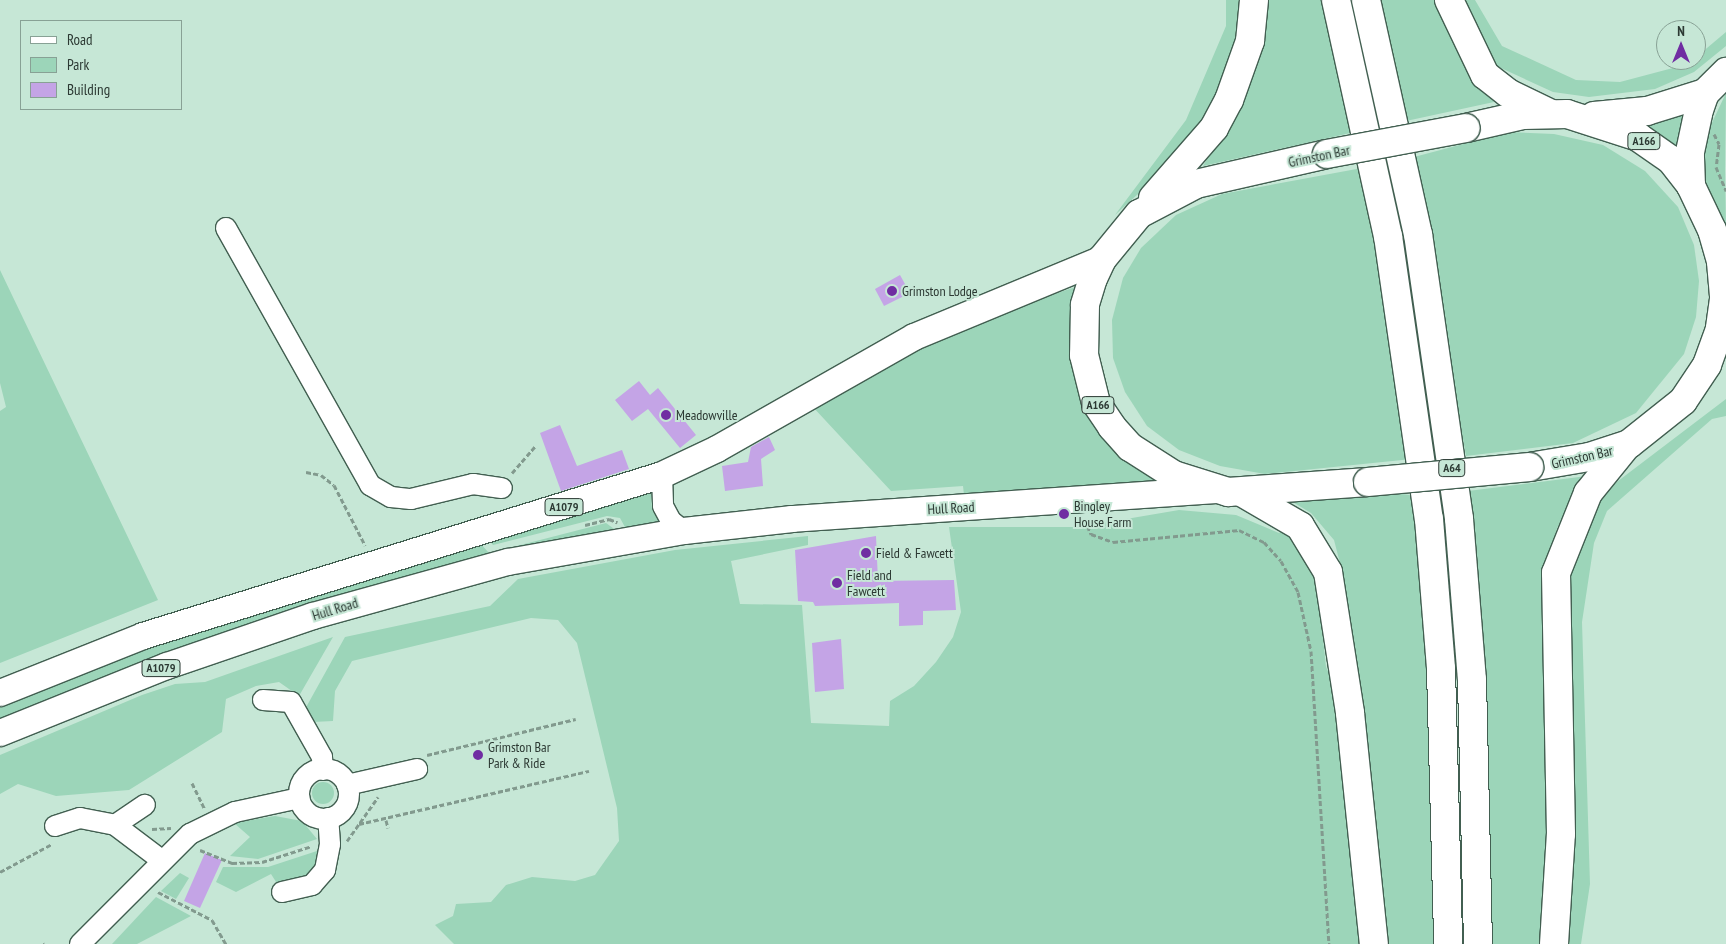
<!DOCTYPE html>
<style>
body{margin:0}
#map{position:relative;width:1726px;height:944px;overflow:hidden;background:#c6e7d6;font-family:"PT Sans Narrow",sans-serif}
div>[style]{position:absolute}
.green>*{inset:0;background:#9cd5b9}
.round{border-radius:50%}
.building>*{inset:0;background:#c4a4e6}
.path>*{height:3px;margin-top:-1.5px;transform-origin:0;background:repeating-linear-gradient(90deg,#829a8e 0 5px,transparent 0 7.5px)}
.roads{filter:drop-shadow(1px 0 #425f51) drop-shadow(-1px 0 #425f51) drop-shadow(0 1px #425f51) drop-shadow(0 -1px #425f51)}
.minor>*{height:20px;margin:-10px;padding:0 10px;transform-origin:10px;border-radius:10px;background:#fff}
.minor>.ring{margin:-10px;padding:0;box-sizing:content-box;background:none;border:20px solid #fff;border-radius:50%}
.major>*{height:26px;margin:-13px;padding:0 13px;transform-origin:13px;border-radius:13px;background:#fff}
.highway>*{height:28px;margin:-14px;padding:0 14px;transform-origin:14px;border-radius:14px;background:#fff}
.bridges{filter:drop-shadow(1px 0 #425f51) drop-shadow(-1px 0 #425f51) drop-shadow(0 1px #425f51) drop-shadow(0 -1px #425f51)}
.highway-bridge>*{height:28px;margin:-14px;padding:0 14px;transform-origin:14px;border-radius:14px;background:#fff}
.dots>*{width:14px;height:14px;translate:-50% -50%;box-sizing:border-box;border:2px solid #c6e7d6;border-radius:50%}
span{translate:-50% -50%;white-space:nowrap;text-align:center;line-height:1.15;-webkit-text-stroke:4px #c6e7d6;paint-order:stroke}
.shield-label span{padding:1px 4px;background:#c6e7d6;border:1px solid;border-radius:4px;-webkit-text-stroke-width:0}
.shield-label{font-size:12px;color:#2c3933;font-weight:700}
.street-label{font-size:14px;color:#2c3933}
.poi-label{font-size:14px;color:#2c3933}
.left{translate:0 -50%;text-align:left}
.legend{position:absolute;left:20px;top:20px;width:162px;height:90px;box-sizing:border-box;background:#c6e7d6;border:1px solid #88a195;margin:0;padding:6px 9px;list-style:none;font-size:15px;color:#2c3933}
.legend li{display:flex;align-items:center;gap:10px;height:25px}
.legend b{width:25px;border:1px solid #88a195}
.north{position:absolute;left:1656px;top:20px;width:50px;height:50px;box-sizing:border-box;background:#c6e7d6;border:1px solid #88a195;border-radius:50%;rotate:0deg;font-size:14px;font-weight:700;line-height:20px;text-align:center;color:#2c3933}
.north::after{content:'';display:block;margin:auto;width:18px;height:22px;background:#702da2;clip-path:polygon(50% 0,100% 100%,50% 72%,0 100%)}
</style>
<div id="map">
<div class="green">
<div style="clip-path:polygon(1226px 0,1243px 0,1242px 27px,1230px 74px,1207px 119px,1183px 153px,1115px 215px,1186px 120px,1226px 26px)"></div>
<div style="clip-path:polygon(1265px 0,1324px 0,1355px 132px,1203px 166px,1226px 127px)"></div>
<div style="clip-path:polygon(1379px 0,1439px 0,1456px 50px,1494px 102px,1406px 121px)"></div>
<div style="clip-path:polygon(1461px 0,1475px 0,1502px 46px,1576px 80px,1620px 82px,1688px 64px,1726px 32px,1726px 46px,1694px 72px,1655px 89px,1589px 97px,1553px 92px,1490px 63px)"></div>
<div style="clip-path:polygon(1726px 93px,1725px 170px,1726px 233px,1701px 175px,1701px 146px)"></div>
<div style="clip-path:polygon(1687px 109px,1682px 154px,1639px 124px)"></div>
<div style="clip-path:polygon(1509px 132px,1554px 134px,1603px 145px,1645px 171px,1678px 207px,1694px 245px,1699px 281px,1696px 317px,1684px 354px,1636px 413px,1573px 443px,1466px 456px,1414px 157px)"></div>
<div style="clip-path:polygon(1362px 168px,1412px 459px,1265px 474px,1220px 466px,1179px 450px,1147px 426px,1125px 392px,1113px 358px,1112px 320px,1123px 278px,1141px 248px,1176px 215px,1222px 194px)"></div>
<div style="clip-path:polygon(0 270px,158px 600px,0 663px,0 411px,6px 407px,0 383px)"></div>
<div style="clip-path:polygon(1082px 285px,1079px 367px,1157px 475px,1156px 483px,964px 495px,963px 486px,891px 491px,812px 406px,936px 340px,1004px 310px)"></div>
<div style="clip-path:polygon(1726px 399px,1726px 416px,1712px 419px,1607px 511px,1594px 543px,1582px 622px,1590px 884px,1581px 944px,1562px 944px,1569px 569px,1601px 494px)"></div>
<div style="clip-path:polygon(1587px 476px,1557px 528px,1547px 567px,1546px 944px,1487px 944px,1468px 491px)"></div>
<div style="clip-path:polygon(651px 488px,652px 509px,661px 525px,626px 529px,620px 518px,607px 516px,493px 545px,489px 540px)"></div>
<div style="clip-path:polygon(1371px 489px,1415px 496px,1427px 622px,1437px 944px,1383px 944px,1341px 567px,1334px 540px,1311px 513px,1291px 501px)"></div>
<div style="clip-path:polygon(1179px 510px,1236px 515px,1279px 533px,1284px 530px,1295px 539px,1317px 581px,1326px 667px,1343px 702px,1366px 944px,454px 944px,435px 925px,453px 916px,456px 904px,491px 902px,506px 885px,532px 877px,575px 881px,595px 875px,619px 841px,617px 808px,577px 643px,558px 620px,531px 618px,352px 661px,335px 691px,333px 721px,313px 722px,304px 711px,345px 637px,490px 606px,518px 579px,675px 550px,808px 536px,808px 545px,731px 561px,740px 604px,802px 605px,811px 723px,889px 726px,890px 701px,914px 686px,936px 662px,953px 637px,961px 612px,949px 527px,1079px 527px)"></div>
<div style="clip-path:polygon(606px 523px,617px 531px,0 722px,0 701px,109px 660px,480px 543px,489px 553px)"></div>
<div style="clip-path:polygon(333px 637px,299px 696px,279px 682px,256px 686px,226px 699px,222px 732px,129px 790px,56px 796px,18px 784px,0 794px,0 755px,142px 695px,175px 684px,205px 682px)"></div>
<div class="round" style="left:312px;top:782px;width:22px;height:22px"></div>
<div style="clip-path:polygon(275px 816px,302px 821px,317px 839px,258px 859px,230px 856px,250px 837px,234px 823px)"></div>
<div style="clip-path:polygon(320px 850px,320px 861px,310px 876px,278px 885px,271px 874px,236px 892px,216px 882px,223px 867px,268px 867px)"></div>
<div style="clip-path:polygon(180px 873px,189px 878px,176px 899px,161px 891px)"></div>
<div style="clip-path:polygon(156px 897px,191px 916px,137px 944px,112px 944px)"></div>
</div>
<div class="building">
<div style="clip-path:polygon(900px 275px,910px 293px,884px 306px,875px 289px)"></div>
<div style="clip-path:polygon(639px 381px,650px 395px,658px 388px,696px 435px,680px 448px,648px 409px,632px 421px,615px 400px)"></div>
<div style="clip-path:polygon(560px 425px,577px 466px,622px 450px,629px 469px,561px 491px,540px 433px)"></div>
<div style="clip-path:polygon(769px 437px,775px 450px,761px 459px,763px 486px,725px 491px,722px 466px,748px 462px,751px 447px)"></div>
<div style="clip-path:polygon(876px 536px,878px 581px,954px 580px,956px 610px,923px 611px,923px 625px,899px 626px,899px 603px,815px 606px,813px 602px,798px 601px,795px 550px)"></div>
<div style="clip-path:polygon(841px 639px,844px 689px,815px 692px,812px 643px)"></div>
<div style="clip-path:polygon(205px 853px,222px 860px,200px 908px,184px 901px)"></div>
</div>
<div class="path">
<div style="left:1714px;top:134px;width:11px;rotate:63deg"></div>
<div style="left:1719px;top:144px;width:23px;rotate:97deg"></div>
<div style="left:1716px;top:167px;width:26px;rotate:67deg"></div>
<div style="left:306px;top:472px;width:15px;rotate:11deg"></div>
<div style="left:321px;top:475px;width:16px;rotate:38deg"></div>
<div style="left:334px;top:485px;width:68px;rotate:62.7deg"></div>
<div style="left:512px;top:473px;width:35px;rotate:-49deg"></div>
<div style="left:1084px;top:519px;width:17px;rotate:65deg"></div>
<div style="left:1091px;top:534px;width:23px;rotate:20deg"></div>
<div style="left:1113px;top:542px;width:127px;rotate:-5.4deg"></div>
<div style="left:1239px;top:530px;width:28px;rotate:26deg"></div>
<div style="left:1264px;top:542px;width:25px;rotate:48deg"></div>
<div style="left:1281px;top:561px;width:35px;rotate:61deg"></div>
<div style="left:1298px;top:592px;width:60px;rotate:77.6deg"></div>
<div style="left:1311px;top:651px;width:294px;rotate:86.5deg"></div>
<div style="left:585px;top:525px;width:25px;rotate:-14deg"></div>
<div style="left:609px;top:519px;width:9px;rotate:21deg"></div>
<div style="left:427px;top:755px;width:153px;rotate:-13.6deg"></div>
<div style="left:192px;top:783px;width:28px;rotate:64deg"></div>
<div style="left:386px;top:820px;width:8px;rotate:76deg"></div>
<div style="left:359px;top:824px;width:236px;rotate:-13deg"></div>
<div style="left:152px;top:829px;width:19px;rotate:-3deg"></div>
<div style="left:347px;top:841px;width:54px;rotate:-54.8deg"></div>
<div style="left:200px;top:850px;width:35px;rotate:22deg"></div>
<div style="left:232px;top:863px;width:30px;rotate:-2deg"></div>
<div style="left:262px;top:862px;width:52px;rotate:-17.7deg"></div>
<div style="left:0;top:872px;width:59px;rotate:-28.3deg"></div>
<div style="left:158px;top:892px;width:61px;rotate:27.4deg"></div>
<div style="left:212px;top:920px;width:28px;rotate:60deg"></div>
<div style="left:43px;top:943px;width:1px;rotate:45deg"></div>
</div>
<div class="roads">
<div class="minor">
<div style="left:226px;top:228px;width:295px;rotate:60.7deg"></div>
<div style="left:370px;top:485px;width:24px;rotate:30deg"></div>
<div style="left:391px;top:497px;width:20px;rotate:6deg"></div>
<div style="left:411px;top:499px;width:64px;rotate:-13.6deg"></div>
<div style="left:473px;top:484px;width:29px;rotate:8deg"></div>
<div style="left:662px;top:475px;width:31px;rotate:88deg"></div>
<div style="left:663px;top:506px;width:17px;rotate:62deg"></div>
<div style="left:671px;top:521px;width:16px;rotate:38deg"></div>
<div style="left:263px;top:700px;width:28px;rotate:4deg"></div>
<div style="left:291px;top:702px;width:63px;rotate:60.6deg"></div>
<div style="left:322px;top:757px;width:13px;rotate:86deg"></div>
<div class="ring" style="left:299px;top:769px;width:30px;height:30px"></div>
<div style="left:347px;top:785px;width:72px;rotate:-12.9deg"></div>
<div style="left:115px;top:825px;width:36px;rotate:-34deg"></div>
<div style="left:55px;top:826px;width:26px;rotate:-18deg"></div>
<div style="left:80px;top:818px;width:36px;rotate:11deg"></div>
<div style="left:115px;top:825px;width:56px;rotate:37.1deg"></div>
<div style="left:282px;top:892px;width:31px;rotate:-13deg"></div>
<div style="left:312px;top:885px;width:20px;rotate:-49deg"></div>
<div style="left:325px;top:870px;width:26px;rotate:-79deg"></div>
<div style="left:330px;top:844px;width:26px;rotate:-94deg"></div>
<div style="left:80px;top:944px;width:156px;rotate:-45deg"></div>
<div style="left:190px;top:834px;width:50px;rotate:-26.1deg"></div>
<div style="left:235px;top:812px;width:66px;rotate:-12.3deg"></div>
</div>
<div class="major">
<div style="left:0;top:693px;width:154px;rotate:-21.7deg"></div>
<div style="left:143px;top:636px;width:543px;rotate:-17.23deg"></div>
<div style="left:662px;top:475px;width:61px;rotate:-25.3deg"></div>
<div style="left:717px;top:449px;width:227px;rotate:-29.6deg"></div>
<div style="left:914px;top:337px;width:204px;rotate:-22.5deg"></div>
<div style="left:0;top:733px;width:180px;rotate:-21.9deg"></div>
<div style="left:167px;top:666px;width:154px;rotate:-18.9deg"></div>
<div style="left:313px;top:616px;width:202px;rotate:-15.5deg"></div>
<div style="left:508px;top:562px;width:179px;rotate:-10deg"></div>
<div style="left:684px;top:531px;width:109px;rotate:-6.3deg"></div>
<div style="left:792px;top:519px;width:427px;rotate:-3.9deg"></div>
</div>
<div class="highway">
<div style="left:1336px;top:0;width:242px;rotate:77.6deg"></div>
<div style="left:1388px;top:236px;width:286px;rotate:81.8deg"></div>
<div style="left:1429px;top:519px;width:150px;rotate:85.4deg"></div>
<div style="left:1441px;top:669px;width:275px;rotate:88.5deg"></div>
<div style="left:1366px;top:0;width:240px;rotate:77.5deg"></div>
<div style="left:1418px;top:234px;width:288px;rotate:81.8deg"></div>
<div style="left:1459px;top:519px;width:162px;rotate:85.4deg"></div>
<div style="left:1472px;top:680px;width:264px;rotate:88.7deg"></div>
<div style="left:1449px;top:0;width:83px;rotate:64.4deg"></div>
<div style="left:1485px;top:75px;width:29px;rotate:38deg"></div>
<div style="left:1508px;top:93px;width:46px;rotate:26deg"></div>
<div style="left:1594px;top:116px;width:53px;rotate:-5.4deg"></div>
<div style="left:1647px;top:111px;width:61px;rotate:-17.2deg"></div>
<div style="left:1466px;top:128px;width:58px;rotate:-12.8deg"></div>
<div style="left:1523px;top:115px;width:44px;rotate:-1.3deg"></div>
<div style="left:1567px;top:114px;width:75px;rotate:17.9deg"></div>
<div style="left:1638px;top:137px;width:40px;rotate:34.9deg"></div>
<div style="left:1671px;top:160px;width:33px;rotate:52deg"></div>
<div style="left:1691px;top:186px;width:49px;rotate:64.5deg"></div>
<div style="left:1712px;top:230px;width:33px;rotate:74deg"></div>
<div style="left:1721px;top:262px;width:37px;rotate:85deg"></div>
<div style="left:1724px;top:299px;width:30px;rotate:98deg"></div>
<div style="left:1720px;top:329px;width:38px;rotate:110deg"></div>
<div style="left:1707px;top:365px;width:43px;rotate:123.7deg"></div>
<div style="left:1683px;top:401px;width:69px;rotate:141.5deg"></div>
<div style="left:1629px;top:444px;width:42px;rotate:162deg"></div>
<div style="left:1589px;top:457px;width:61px;rotate:170.5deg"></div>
<div style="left:1327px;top:154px;width:134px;rotate:167.1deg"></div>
<div style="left:1196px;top:184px;width:64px;rotate:152.2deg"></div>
<div style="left:1139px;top:214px;width:58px;rotate:129.4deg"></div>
<div style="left:1102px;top:259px;width:21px;rotate:115deg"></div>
<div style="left:1093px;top:278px;width:28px;rotate:107deg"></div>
<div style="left:1085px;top:305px;width:50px;rotate:91.1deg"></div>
<div style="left:1084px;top:355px;width:49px;rotate:76deg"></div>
<div style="left:1096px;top:403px;width:29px;rotate:56deg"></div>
<div style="left:1112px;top:427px;width:27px;rotate:48deg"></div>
<div style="left:1130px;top:447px;width:52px;rotate:32.5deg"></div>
<div style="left:1174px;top:475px;width:57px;rotate:17.5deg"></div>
<div style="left:1228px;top:492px;width:140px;rotate:-4.1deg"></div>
<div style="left:1691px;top:186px;width:34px;rotate:-92deg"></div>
<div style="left:1690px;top:152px;width:40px;rotate:-78deg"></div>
<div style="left:1698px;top:113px;width:21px;rotate:-71deg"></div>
<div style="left:1705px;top:93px;width:30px;rotate:-45deg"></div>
<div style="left:1153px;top:198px;width:93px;rotate:-48.9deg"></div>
<div style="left:1214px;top:128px;width:32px;rotate:-62deg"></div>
<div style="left:1229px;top:100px;width:63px;rotate:-70.4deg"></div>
<div style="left:1250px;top:41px;width:41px;rotate:-84.4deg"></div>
<div style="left:1243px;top:493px;width:66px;rotate:30.1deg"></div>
<div style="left:1300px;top:526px;width:54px;rotate:58.7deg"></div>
<div style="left:1328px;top:572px;width:143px;rotate:81.1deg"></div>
<div style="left:1350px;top:713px;width:232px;rotate:84.1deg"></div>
<div style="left:1554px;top:944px;width:110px;rotate:-86.4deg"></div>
<div style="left:1561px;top:834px;width:261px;rotate:-91.1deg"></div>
<div style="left:1556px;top:573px;width:86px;rotate:-68.2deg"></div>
<div style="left:1588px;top:493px;width:60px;rotate:-51deg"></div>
</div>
</div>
<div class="bridges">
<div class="highway-bridge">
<div style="left:1327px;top:154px;width:141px;rotate:-10.6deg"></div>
<div style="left:1368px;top:482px;width:162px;rotate:-5.3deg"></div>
</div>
</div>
<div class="dots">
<div style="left:892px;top:291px;background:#702da2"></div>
<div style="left:666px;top:415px;background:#702da2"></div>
<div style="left:1064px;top:514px;background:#702da2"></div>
<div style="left:866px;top:553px;background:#702da2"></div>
<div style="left:837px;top:583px;background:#702da2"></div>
<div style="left:478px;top:755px;background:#702da2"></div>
</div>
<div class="shield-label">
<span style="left:1644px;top:141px">A166</span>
<span style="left:1098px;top:405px">A166</span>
<span style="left:1452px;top:468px">A64</span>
<span style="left:564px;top:507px">A1079</span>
<span style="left:161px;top:668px">A1079</span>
</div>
<div class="street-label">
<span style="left:1319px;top:156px;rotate:-12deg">Grimston Bar</span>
<span style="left:1582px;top:457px;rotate:-13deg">Grimston Bar</span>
<span style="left:951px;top:508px;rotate:-3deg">Hull Road</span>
<span style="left:335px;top:609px;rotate:-17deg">Hull Road</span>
</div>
<div class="poi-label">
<span class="left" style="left:902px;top:291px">Grimston Lodge</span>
<span class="left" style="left:676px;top:415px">Meadowville</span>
<span class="left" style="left:1074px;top:514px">Bingley<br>House Farm</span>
<span class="left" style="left:876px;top:553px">Field &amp; Fawcett</span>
<span class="left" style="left:847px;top:583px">Field and<br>Fawcett</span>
<span class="left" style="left:488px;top:755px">Grimston Bar<br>Park &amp; Ride</span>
</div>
<ul class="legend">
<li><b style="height:6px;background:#fff"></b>Road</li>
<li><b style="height:14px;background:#9cd5b9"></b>Park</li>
<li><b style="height:14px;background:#c4a4e6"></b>Building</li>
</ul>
<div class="north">N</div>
</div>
